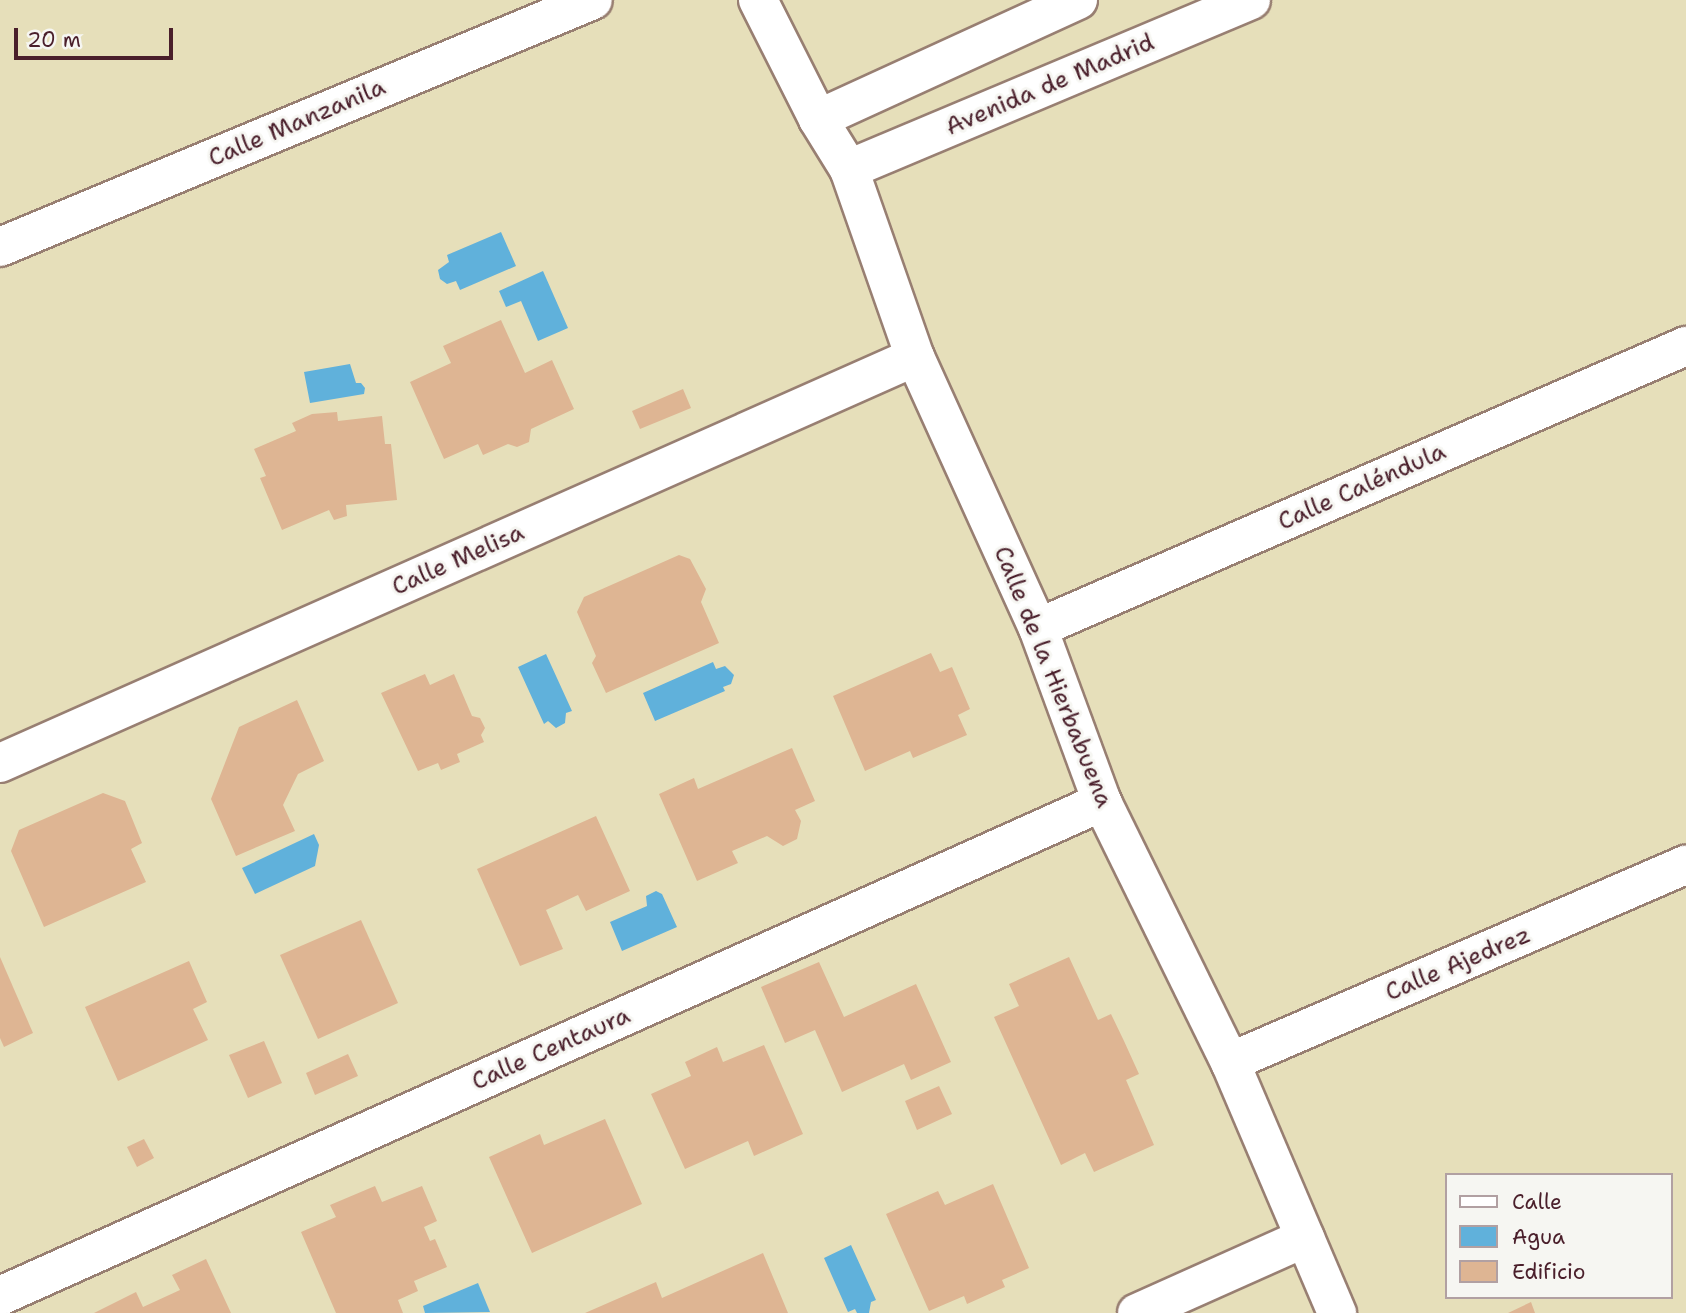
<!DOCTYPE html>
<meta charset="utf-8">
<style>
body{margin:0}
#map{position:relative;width:1686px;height:1313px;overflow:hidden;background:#e6dfba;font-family:"Shantell Sans",sans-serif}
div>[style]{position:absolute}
.water>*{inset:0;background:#60b1db}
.building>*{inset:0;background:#deb593}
.roads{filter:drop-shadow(2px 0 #987f72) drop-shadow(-2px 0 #987f72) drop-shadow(0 2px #987f72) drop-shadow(0 -2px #987f72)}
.minor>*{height:38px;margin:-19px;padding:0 19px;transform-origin:19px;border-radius:19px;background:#fff}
span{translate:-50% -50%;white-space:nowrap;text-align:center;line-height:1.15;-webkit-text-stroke:6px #f6f6f2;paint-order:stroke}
.street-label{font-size:24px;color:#4a1f2b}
.legend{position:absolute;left:1445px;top:1173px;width:228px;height:126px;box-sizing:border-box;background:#f6f6f2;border:2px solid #b1a0a2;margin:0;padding:9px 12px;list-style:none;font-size:21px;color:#4a1f2b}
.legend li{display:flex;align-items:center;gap:14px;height:35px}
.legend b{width:35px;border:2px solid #b1a0a2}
.scale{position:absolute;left:14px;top:28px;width:159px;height:32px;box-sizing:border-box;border:4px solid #4a1f2b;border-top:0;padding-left:9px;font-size:21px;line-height:24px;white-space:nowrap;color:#4a1f2b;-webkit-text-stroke:5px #f6f6f2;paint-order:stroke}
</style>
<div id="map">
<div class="water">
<div style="clip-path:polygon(501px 232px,516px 266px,460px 290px,456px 281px,447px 284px,440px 279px,438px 270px,449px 262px,447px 255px)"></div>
<div style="clip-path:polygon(543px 271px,568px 328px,538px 341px,521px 301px,506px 307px,499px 291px)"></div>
<div style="clip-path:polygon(350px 364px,356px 383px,361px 383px,365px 388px,364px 394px,310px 403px,304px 372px)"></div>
<div style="clip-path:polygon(546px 654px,572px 711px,566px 713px,565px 723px,556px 728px,548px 721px,544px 724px,518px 667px)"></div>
<div style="clip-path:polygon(713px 662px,716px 669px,725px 666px,734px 675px,731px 684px,723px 687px,725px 691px,655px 721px,643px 693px)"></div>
<div style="clip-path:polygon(314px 834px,319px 845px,315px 866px,255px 894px,242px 868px)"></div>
<div style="clip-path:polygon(656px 891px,662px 894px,677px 927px,622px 951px,610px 922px,647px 906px,646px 896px)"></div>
<div style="clip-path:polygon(851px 1245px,876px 1300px,871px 1302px,869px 1313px,857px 1313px,855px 1309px,848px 1312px,824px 1258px)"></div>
<div style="clip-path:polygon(478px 1283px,490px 1312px,425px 1313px,423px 1306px)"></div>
</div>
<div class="building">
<div style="clip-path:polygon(501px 320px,525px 373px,552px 360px,574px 409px,531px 429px,529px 442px,517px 447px,508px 444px,483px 455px,478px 444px,444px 459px,410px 382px,451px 363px,443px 346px)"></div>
<div style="clip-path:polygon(683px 389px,691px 408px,640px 429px,632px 411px)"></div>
<div style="clip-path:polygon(337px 412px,338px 421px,382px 416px,385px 444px,391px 444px,397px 500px,346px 505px,347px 516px,334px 520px,329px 510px,282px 530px,260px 478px,266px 476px,254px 449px,296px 431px,292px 423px,312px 414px)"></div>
<div style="clip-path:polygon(679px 555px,690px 559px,706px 589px,701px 602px,719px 643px,606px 693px,592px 663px,596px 656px,577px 612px,584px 597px)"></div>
<div style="clip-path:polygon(931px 653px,940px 672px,952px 667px,970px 709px,958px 715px,967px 735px,913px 758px,910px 751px,865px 771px,833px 696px)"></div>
<div style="clip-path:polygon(425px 674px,430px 685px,454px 674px,472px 716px,480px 718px,485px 728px,481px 735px,484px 742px,457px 754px,460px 762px,441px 770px,438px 763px,418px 771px,381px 693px)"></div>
<div style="clip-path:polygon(297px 700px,324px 761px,298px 774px,283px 805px,295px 831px,236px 856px,211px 799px,239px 727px)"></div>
<div style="clip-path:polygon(792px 748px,815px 801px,795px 810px,801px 821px,797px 839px,783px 846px,767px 836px,732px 851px,738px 863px,697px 881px,659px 794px,694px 778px,698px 789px)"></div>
<div style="clip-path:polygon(103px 793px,125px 801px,142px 843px,131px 849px,146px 882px,44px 927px,11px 851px,19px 830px)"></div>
<div style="clip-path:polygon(596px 816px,630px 891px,586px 911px,578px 895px,546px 910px,563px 949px,520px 966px,477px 869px)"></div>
<div style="clip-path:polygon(361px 920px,398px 1003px,318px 1039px,280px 955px)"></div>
<div style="clip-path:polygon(0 957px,33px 1033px,4px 1047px,0 1038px)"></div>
<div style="clip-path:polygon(1069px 957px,1098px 1020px,1111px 1014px,1124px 1041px,1139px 1074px,1126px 1080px,1154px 1145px,1094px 1172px,1085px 1153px,1061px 1165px,994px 1017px,1019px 1006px,1009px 984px)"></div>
<div style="clip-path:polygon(189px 961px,207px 1002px,193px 1009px,208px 1040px,118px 1081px,85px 1007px)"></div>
<div style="clip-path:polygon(819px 962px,844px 1017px,916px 984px,951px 1062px,911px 1080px,904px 1064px,842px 1092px,815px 1030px,785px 1043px,761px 987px)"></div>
<div style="clip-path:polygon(264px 1041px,282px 1083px,248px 1098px,229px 1055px)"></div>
<div style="clip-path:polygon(764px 1045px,803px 1134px,754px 1156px,748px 1141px,685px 1169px,651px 1094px,691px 1076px,685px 1062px,717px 1047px,723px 1062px)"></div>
<div style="clip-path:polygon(348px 1054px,358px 1076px,315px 1095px,306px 1073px)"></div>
<div style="clip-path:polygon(939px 1086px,952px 1114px,917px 1130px,905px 1101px)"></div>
<div style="clip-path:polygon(605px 1119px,642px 1204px,532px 1253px,489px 1157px,540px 1134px,544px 1145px)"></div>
<div style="clip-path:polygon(144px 1139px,154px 1158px,137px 1167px,127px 1147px)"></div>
<div style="clip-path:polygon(993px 1184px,1029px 1268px,1002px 1280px,1005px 1287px,967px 1304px,964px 1296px,929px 1311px,886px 1214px,938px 1191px,945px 1205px)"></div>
<div style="clip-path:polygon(375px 1186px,382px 1202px,422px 1186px,437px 1221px,424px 1227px,430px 1241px,435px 1239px,447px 1267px,414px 1281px,418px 1291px,398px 1300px,403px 1313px,336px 1313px,301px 1232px,336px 1217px,330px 1205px)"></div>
<div style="clip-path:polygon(763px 1253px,788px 1313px,585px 1313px,656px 1282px,662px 1298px)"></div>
<div style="clip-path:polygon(206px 1259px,231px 1313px,94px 1313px,136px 1292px,143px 1307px,180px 1290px,172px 1275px)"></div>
<div style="clip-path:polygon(1531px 1302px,1535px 1313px,1508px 1313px)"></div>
</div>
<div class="roads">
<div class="minor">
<div style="left:758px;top:0;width:133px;rotate:63.2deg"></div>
<div style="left:818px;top:119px;width:59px;rotate:58.2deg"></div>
<div style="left:849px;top:169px;width:199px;rotate:70.7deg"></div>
<div style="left:915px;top:357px;width:298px;rotate:65.6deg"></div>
<div style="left:1038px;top:628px;width:185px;rotate:69.8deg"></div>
<div style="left:1102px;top:802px;width:290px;rotate:63.8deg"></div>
<div style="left:1230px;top:1062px;width:273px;rotate:66.9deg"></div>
<div style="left:818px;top:119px;width:286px;rotate:-24.6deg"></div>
<div style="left:849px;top:169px;width:436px;rotate:-22.8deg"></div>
<div style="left:0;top:247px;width:642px;rotate:-22.61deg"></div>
<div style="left:1038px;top:628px;width:707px;rotate:-23.52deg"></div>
<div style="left:0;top:763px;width:1001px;rotate:-23.93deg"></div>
<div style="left:1230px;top:1062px;width:497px;rotate:-23.4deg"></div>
<div style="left:0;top:1296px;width:1208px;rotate:-24.15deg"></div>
<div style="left:1137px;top:1313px;width:184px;rotate:-24.1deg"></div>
</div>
</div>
<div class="street-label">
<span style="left:1050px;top:85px;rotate:-23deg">Avenida de Madrid</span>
<span style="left:297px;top:123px;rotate:-23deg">Calle Manzanila</span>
<span style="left:1362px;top:487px;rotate:-24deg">Calle Caléndula</span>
<span style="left:458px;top:560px;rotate:-24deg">Calle Melisa</span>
<span style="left:1053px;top:677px;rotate:68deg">Calle de la Hierbabuena</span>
<span style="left:1458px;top:964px;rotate:-23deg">Calle Ajedrez</span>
<span style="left:551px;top:1049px;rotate:-24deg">Calle Centaura</span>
</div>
<ul class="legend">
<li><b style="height:9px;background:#fff"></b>Calle</li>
<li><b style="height:19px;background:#60b1db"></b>Agua</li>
<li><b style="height:19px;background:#deb593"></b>Edificio</li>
</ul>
<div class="scale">20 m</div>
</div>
